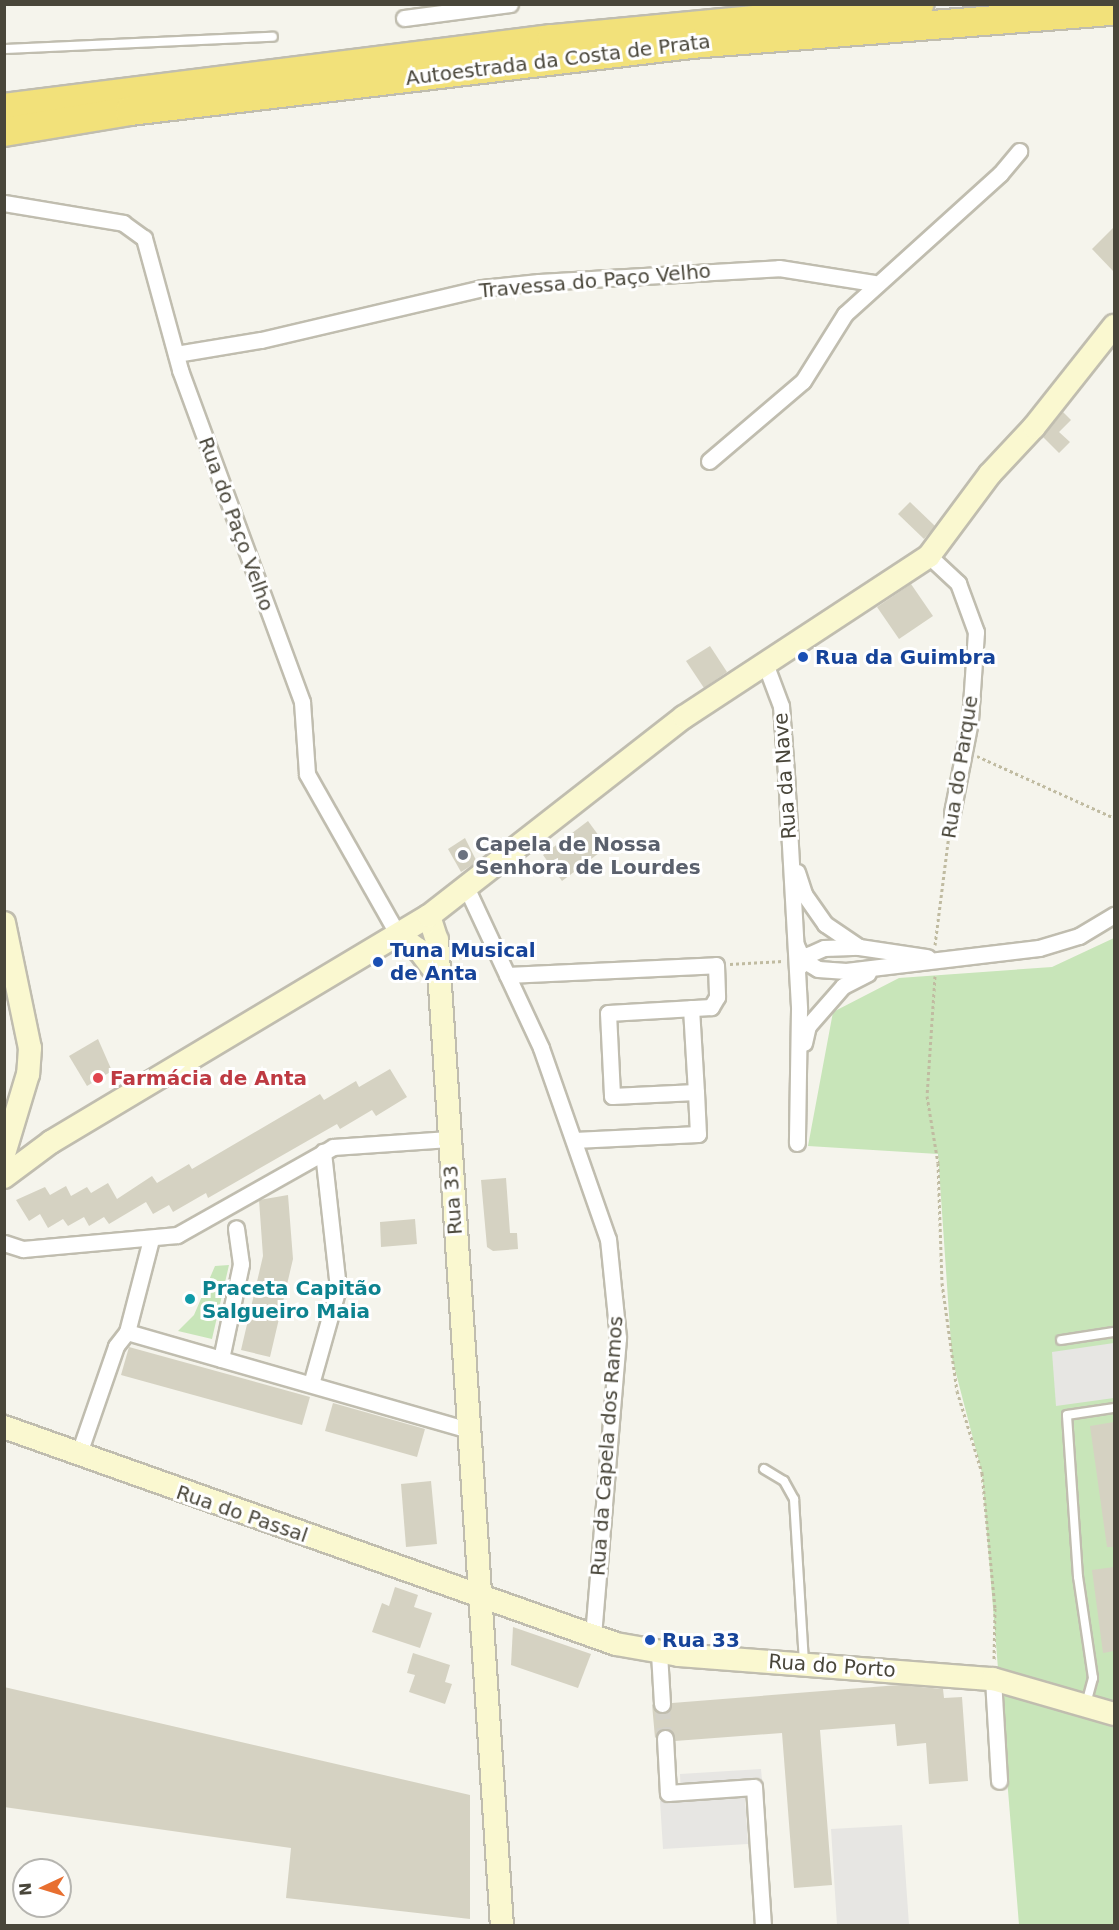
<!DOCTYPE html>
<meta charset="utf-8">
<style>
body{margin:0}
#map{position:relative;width:1119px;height:1930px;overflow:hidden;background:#f5f4ec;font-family:"DejaVu Sans",sans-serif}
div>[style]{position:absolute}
.green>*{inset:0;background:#c8e5b9}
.parking>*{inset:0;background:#e7e6e3}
.building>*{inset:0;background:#d5d2c2}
.street-tunnel>*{height:15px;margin-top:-7.5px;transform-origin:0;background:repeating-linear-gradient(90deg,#d3d1c8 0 15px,transparent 0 23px)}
.path>*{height:3px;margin-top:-1.5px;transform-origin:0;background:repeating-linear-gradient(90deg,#c0bba1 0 3px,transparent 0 6px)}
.roads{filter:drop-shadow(2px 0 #c0bdaf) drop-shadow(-2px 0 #c0bdaf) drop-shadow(0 2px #c0bdaf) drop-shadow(0 -2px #c0bdaf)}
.lane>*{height:8px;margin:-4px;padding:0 4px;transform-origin:4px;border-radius:4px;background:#fff}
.street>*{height:15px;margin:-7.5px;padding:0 7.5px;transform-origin:7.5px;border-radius:7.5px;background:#fff}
.secondary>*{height:22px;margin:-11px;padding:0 11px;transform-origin:11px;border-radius:11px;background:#faf8d0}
.highway>*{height:28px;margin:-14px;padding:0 14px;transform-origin:14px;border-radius:14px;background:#f2e17a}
.dots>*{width:16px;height:16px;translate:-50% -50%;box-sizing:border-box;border:3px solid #fff;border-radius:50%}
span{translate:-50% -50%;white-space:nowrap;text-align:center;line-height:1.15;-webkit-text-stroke:6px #fff;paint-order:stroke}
.street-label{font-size:20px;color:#49463a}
.transit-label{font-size:20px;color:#164399;font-weight:700}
.left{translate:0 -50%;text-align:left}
.worship-label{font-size:20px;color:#5b616d;font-weight:700}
.health-label{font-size:20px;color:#be3a42;font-weight:700}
.culture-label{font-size:20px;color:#0d838f;font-weight:700}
.frame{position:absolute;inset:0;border:6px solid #49463a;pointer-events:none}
.north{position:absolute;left:12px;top:1858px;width:60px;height:60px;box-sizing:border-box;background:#fff;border:2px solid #b6b5b0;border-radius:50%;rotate:266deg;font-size:16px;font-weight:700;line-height:24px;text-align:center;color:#49463a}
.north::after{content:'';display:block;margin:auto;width:21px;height:27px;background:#e86f30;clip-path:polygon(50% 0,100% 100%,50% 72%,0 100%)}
</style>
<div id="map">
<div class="green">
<div style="clip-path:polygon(1114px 938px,1114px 1925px,1019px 1925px,982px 1473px,952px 1358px,938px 1154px,808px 1146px,833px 1012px,899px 978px,1052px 967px)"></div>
<div style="clip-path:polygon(229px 1265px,212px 1339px,178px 1331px,194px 1315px,215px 1266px)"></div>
</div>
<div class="parking">
<div style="clip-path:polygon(1114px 1343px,1114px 1398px,1056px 1406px,1052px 1352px)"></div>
<div style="clip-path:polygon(761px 1769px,762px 1780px,744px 1781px,748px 1844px,663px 1849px,660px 1801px,681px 1800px,680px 1774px)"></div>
<div style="clip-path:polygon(902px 1825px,909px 1925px,837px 1925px,831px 1829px)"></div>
</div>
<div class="building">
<div style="clip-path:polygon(1114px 227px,1114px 272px,1092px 249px)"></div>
<div style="clip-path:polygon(1063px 412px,1071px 420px,1059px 432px,1070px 442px,1059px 453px,1043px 437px)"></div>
<div style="clip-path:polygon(910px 502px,935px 526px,924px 539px,898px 514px)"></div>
<div style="clip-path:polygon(911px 584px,933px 616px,899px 639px,877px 607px)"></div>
<div style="clip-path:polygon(710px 646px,727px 672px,704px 688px,686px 661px)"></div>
<div style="clip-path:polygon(588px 821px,607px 847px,562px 881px,543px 855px)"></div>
<div style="clip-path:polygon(465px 838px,477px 862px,461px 872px,448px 849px)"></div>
<div style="clip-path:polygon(98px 1039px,112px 1071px,87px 1086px,69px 1056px)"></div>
<div style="clip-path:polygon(390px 1069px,407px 1097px,376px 1116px,372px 1110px,340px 1129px,337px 1124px,208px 1198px,206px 1193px,173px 1212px,169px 1205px,153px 1214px,146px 1202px,109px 1224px,104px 1217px,89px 1226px,84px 1217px,68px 1226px,63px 1219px,48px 1228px,40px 1214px,29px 1221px,16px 1200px,45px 1187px,50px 1195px,66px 1186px,71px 1196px,87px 1187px,91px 1193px,108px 1183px,117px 1199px,152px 1176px,157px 1183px,189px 1164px,192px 1169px,320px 1094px,324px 1100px,356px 1081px,359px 1087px)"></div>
<div style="clip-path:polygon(506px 1178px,510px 1233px,517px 1233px,518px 1249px,493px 1251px,487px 1247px,481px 1180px)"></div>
<div style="clip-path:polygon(288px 1195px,293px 1259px,270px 1357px,241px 1350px,263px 1256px,259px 1200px)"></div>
<div style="clip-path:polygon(415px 1219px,417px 1244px,381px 1247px,380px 1222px)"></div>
<div style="clip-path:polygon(129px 1347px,310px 1397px,302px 1425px,121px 1375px)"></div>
<div style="clip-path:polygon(333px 1403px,425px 1429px,417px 1457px,325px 1431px)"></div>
<div style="clip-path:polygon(1114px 1422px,1114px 1547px,1107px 1547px,1090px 1426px)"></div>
<div style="clip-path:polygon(431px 1481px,437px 1544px,406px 1547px,401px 1484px)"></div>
<div style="clip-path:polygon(1114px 1567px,1114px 1651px,1103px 1653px,1092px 1570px)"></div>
<div style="clip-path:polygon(395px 1587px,418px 1595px,414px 1607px,432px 1613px,420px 1648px,372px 1632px,382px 1603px,389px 1606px)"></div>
<div style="clip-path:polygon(513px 1627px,591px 1654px,578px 1688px,511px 1665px)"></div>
<div style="clip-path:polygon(413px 1653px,450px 1665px,445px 1682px,452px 1684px,445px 1704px,409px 1692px,415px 1675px,407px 1673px)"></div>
<div style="clip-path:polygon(899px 1685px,943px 1689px,944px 1698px,962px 1697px,968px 1781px,929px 1784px,926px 1743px,897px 1746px,895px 1724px,820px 1730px,832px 1885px,794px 1888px,782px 1733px,675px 1741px,673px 1732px,665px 1728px,655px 1738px,652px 1704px,663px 1714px,672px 1703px)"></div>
<div style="clip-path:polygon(4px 1687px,470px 1795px,470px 1919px,286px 1898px,291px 1848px,4px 1807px)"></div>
</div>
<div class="street-tunnel">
<div style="left:662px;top:1704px;width:34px;rotate:85deg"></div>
</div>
<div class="path">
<div style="left:977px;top:756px;width:150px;rotate:24.3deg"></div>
<div style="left:935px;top:945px;width:119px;rotate:-82.8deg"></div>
<div style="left:730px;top:964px;width:53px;rotate:-3.2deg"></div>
<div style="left:935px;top:976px;width:120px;rotate:93.8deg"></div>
<div style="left:927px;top:1096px;width:68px;rotate:80.7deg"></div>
<div style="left:938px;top:1163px;width:120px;rotate:88.1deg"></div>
<div style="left:942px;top:1283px;width:109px;rotate:82.1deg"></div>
<div style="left:957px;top:1391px;width:86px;rotate:73deg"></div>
<div style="left:982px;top:1473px;width:136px;rotate:84.5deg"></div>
<div style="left:995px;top:1608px;width:53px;rotate:91.1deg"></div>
</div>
<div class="roads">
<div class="lane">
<div style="left:4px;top:49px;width:269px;rotate:-2.6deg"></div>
<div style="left:1061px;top:1340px;width:54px;rotate:-8.6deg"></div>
<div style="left:764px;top:1469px;width:23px;rotate:31deg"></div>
<div style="left:784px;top:1481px;width:21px;rotate:61deg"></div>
<div style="left:794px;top:1499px;width:163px;rotate:86.5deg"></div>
<div style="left:1086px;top:1704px;width:27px;rotate:-75deg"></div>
<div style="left:1093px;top:1678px;width:102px;rotate:-98.4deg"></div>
<div style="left:1078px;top:1577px;width:162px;rotate:-93.9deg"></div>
<div style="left:1067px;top:1415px;width:48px;rotate:-8.5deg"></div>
</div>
<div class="street">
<div style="left:404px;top:18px;width:107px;rotate:-7.5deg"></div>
<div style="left:4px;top:203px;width:121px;rotate:9.5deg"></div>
<div style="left:123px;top:223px;width:26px;rotate:36deg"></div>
<div style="left:144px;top:238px;width:137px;rotate:74.7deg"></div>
<div style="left:180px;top:370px;width:354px;rotate:69.8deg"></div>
<div style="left:302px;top:702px;width:72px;rotate:86deg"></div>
<div style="left:307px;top:774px;width:185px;rotate:60.5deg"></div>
<div style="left:176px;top:354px;width:86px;rotate:-9.4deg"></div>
<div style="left:261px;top:340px;width:227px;rotate:-13.2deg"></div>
<div style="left:482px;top:288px;width:57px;rotate:-6deg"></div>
<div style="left:539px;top:282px;width:240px;rotate:-3.3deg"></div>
<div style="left:779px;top:268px;width:96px;rotate:9deg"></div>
<div style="left:709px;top:461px;width:123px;rotate:-40.4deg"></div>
<div style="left:803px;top:381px;width:79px;rotate:-57.9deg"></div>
<div style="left:845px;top:314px;width:209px;rotate:-42.1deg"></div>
<div style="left:1000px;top:174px;width:30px;rotate:-50deg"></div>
<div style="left:929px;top:556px;width:40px;rotate:43deg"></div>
<div style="left:958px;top:583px;width:52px;rotate:69.8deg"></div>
<div style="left:976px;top:632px;width:89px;rotate:93.9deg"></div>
<div style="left:970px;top:721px;width:94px;rotate:101.1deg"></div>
<div style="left:766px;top:666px;width:43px;rotate:69.4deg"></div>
<div style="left:781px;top:706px;width:68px;rotate:85.8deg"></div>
<div style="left:786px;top:774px;width:236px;rotate:86.8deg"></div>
<div style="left:799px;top:1010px;width:133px;rotate:90.9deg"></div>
<div style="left:797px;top:872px;width:23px;rotate:72deg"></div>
<div style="left:804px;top:894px;width:37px;rotate:55deg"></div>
<div style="left:825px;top:924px;width:41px;rotate:34.1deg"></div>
<div style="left:467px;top:889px;width:175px;rotate:65deg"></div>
<div style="left:541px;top:1048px;width:202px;rotate:70.7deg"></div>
<div style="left:608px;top:1239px;width:100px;rotate:84.2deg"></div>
<div style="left:618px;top:1338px;width:298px;rotate:94.8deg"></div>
<div style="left:796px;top:945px;width:17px;rotate:65deg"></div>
<div style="left:803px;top:960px;width:17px;rotate:31deg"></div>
<div style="left:818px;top:969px;width:28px;rotate:4deg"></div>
<div style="left:846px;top:971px;width:194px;rotate:-6.8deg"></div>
<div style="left:1039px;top:948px;width:42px;rotate:-16.7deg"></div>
<div style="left:1079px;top:936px;width:41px;rotate:-31deg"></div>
<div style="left:800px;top:966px;width:14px;rotate:-54deg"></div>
<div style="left:808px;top:955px;width:17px;rotate:-24deg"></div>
<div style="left:824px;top:948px;width:35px;rotate:-2deg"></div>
<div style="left:859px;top:947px;width:69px;rotate:8.4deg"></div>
<div style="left:507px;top:975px;width:209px;rotate:-2.7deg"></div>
<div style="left:716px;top:965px;width:32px;rotate:88deg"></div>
<div style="left:717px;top:997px;width:12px;rotate:121deg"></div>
<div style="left:711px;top:1007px;width:103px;rotate:176.7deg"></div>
<div style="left:608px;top:1013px;width:83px;rotate:87.2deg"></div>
<div style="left:612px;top:1096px;width:84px;rotate:-2.7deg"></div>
<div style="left:696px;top:1092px;width:42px;rotate:87.3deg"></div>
<div style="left:698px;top:1134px;width:124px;rotate:177.2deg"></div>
<div style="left:691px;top:1008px;width:84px;rotate:86.6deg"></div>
<div style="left:804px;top:1043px;width:17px;rotate:-77deg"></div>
<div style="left:808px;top:1026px;width:53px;rotate:-48.8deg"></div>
<div style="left:843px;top:986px;width:28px;rotate:-27deg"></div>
<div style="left:4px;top:1243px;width:20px;rotate:18deg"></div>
<div style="left:23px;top:1249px;width:155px;rotate:-5.2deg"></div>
<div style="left:177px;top:1235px;width:179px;rotate:-29.4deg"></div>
<div style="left:333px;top:1147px;width:116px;rotate:-3.9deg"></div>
<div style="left:127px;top:1332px;width:355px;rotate:16deg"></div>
<div style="left:221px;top:1359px;width:97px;rotate:-78.1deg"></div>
<div style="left:241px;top:1264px;width:36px;rotate:-98deg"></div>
<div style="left:311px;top:1384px;width:100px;rotate:-74.3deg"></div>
<div style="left:338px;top:1288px;width:137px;rotate:-96.3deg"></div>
<div style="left:78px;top:1456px;width:116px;rotate:-70.9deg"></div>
<div style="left:116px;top:1346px;width:18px;rotate:-52deg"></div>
<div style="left:127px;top:1332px;width:96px;rotate:-75.5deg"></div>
<div style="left:659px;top:1653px;width:51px;rotate:86.6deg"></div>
<div style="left:993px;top:1679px;width:102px;rotate:86.6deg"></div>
<div style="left:665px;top:1738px;width:55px;rotate:86.9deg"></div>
<div style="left:668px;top:1793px;width:86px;rotate:-4deg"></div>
<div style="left:754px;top:1787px;width:139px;rotate:86.3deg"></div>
</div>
<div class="secondary">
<div style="left:429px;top:916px;width:25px;rotate:72deg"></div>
<div style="left:437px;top:940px;width:988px;rotate:86.23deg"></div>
<div style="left:4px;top:923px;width:128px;rotate:78.3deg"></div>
<div style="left:30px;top:1048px;width:26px;rotate:94deg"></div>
<div style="left:28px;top:1074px;width:84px;rotate:106.7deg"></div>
<div style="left:398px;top:935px;width:26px;rotate:36deg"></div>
<div style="left:419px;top:950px;width:34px;rotate:53deg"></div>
<div style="left:4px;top:1177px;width:59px;rotate:-36.7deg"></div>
<div style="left:51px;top:1142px;width:440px;rotate:-30.9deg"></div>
<div style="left:429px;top:916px;width:323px;rotate:-38deg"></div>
<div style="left:684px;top:717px;width:293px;rotate:-33.3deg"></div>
<div style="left:929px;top:556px;width:102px;rotate:-53.4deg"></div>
<div style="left:990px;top:474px;width:64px;rotate:-46.9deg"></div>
<div style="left:1034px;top:427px;width:129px;rotate:-51.6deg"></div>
<div style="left:4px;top:1427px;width:649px;rotate:19.52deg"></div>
<div style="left:616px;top:1644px;width:64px;rotate:9.9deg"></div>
<div style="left:679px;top:1655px;width:315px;rotate:4.4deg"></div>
<div style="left:993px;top:1679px;width:126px;rotate:16.1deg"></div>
</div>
<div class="highway">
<div style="left:4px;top:108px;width:552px;rotate:-7.18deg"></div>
<div style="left:552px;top:39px;width:369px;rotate:-5.4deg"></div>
<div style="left:4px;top:132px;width:128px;rotate:-9.5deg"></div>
<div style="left:130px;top:111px;width:565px;rotate:-6.81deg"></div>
<div style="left:691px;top:44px;width:424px;rotate:-4.5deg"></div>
</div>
</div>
<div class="dots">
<div style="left:803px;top:657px;background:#1a4fb4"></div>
<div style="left:463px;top:855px;background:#6b7280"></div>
<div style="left:378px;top:962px;background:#1a4fb4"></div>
<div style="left:98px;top:1078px;background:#e0444e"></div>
<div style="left:190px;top:1299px;background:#0f9aa8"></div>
<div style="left:650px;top:1640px;background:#1a4fb4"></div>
</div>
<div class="street-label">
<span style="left:558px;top:60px;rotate:-7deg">Autoestrada da Costa de Prata</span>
<span style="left:595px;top:281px;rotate:-5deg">Travessa do Paço Velho</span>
<span style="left:236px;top:524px;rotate:70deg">Rua do Paço Velho</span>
<span style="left:960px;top:767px;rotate:-81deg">Rua do Parque</span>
<span style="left:785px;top:776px;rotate:-94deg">Rua da Nave</span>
<span style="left:453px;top:1200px;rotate:-94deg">Rua 33</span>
<span style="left:607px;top:1446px;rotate:-86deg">Rua da Capela dos Ramos</span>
<span style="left:242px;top:1514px;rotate:19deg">Rua do Passal</span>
<span style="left:832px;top:1666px;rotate:4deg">Rua do Porto</span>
</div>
<div class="transit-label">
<span class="left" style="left:815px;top:657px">Rua da Guimbra</span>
<span class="left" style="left:390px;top:962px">Tuna Musical<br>de Anta</span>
<span class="left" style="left:662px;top:1640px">Rua 33</span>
</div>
<div class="worship-label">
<span class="left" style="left:475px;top:856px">Capela de Nossa<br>Senhora de Lourdes</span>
</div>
<div class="health-label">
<span class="left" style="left:110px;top:1078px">Farmácia de Anta</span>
</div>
<div class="culture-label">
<span class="left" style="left:202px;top:1300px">Praceta Capitão<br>Salgueiro Maia</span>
</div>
<div class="frame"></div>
<div class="north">N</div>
</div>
